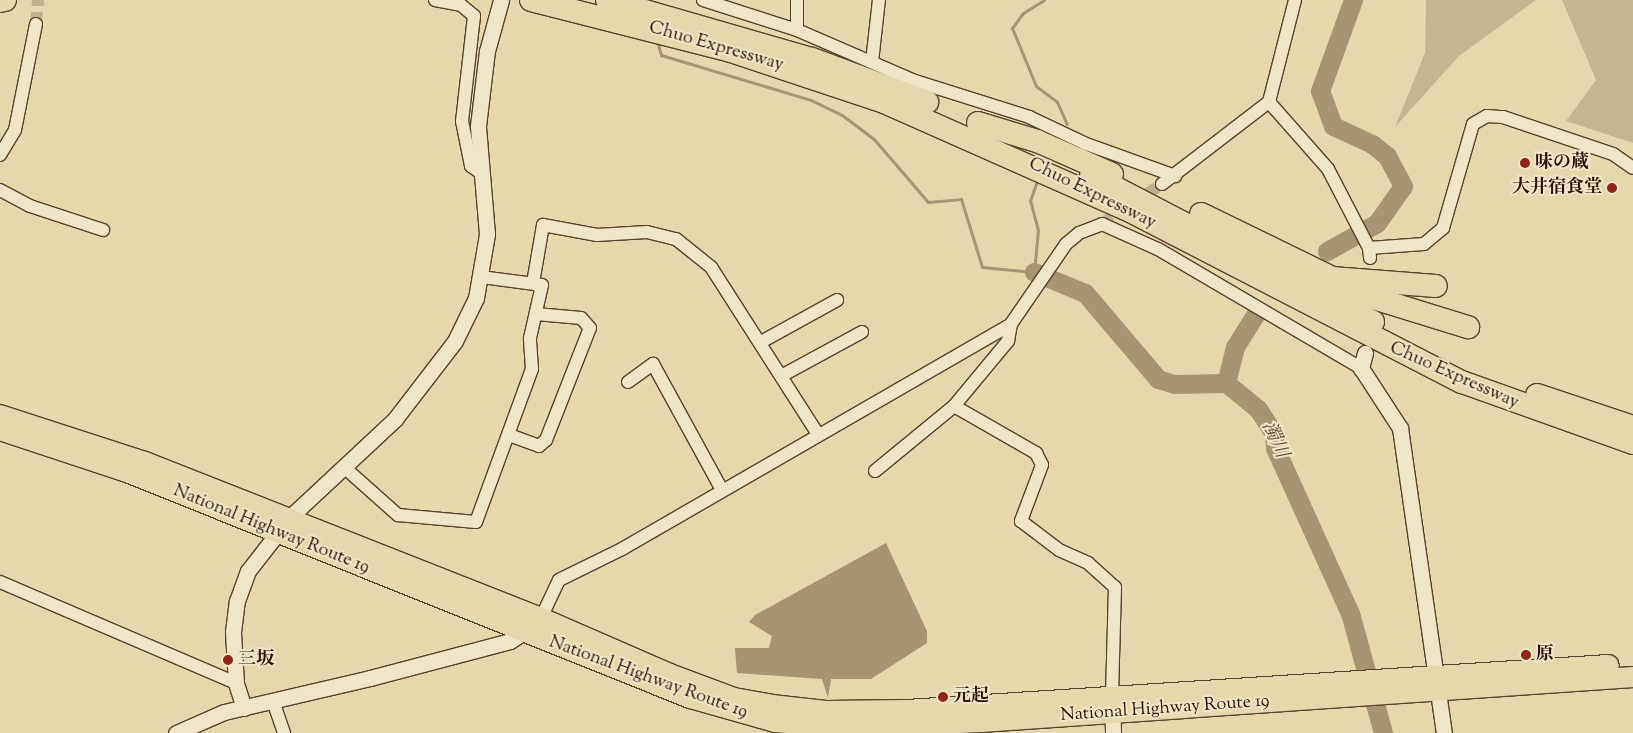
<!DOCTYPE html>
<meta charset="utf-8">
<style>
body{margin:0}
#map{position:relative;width:1633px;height:733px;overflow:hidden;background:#e6d8ad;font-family:"Sorts Mill Goudy","Noto Serif JP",serif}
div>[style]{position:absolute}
.green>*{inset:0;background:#c6b690}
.water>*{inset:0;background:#a69473}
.stream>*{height:3px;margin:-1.5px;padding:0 1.5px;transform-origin:1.5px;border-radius:1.5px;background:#a69473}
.river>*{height:19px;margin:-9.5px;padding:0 9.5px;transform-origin:9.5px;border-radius:9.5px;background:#a69473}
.minor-tunnel>*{height:12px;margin-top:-6px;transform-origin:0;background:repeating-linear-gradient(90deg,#c0b08b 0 12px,transparent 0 18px)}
.roads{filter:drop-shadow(1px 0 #58422d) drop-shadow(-1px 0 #58422d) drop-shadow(0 1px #58422d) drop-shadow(0 -1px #58422d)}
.minor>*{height:12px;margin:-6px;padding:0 6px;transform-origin:6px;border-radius:6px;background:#efe6ca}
.tertiary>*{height:15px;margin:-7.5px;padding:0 7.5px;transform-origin:7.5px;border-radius:7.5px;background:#efe6ca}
.trunk>*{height:20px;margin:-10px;padding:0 10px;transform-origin:10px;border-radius:10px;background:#e6d8ad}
.motorway>*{height:22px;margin:-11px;padding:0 11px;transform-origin:11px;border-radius:11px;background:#e6d8ad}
.dots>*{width:14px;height:14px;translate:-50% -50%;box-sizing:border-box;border:2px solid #efe6ca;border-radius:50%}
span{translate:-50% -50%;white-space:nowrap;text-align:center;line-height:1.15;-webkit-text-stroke:4px #efe6ca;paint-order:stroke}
.street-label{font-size:18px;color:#291002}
.poi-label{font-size:18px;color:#291002;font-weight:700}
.left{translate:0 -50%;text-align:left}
.right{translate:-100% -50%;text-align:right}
.water-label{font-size:19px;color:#614b35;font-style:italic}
</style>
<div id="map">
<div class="green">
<div style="clip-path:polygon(1426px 0,1536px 0,1459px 56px,1395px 127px,1425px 53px)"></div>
<div style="clip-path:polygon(1562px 0,1633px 0,1633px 143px,1566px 121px,1596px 80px)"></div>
</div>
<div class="water">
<div style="clip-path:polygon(886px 543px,927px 631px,927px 643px,871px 679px,831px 679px,828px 698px,822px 679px,737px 673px,735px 648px,769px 648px,772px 636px,749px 622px,755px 615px)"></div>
</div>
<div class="stream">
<div style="left:1044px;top:0;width:25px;rotate:148deg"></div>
<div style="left:1023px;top:13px;width:19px;rotate:126deg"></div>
<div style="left:1012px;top:28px;width:63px;rotate:67.5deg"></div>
<div style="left:1036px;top:86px;width:26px;rotate:37deg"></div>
<div style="left:1057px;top:102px;width:24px;rotate:66deg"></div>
<div style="left:657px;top:41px;width:15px;rotate:74deg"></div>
<div style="left:661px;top:55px;width:157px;rotate:16.7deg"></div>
<div style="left:811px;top:100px;width:34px;rotate:26deg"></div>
<div style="left:842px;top:115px;width:39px;rotate:37deg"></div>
<div style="left:873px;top:138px;width:84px;rotate:49.3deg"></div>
<div style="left:928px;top:202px;width:33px;rotate:-5deg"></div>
<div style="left:961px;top:199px;width:71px;rotate:72.8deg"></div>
<div style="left:982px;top:267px;width:52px;rotate:5.5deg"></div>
<div style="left:1034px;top:272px;width:42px;rotate:-84.6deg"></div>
<div style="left:1038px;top:230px;width:30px;rotate:-105deg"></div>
<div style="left:1030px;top:201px;width:21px;rotate:-71deg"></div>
</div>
<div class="river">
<div style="left:1327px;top:251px;width:57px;rotate:-29.2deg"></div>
<div style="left:1377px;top:223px;width:45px;rotate:-54.9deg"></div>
<div style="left:1403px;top:186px;width:34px;rotate:-118deg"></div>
<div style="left:1387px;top:156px;width:19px;rotate:-141deg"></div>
<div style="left:1372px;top:144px;width:43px;rotate:-155.2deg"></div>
<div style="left:1333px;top:126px;width:37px;rotate:-110deg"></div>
<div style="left:1320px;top:91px;width:97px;rotate:-70.1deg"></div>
<div style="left:1034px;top:272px;width:55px;rotate:22.4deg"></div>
<div style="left:1085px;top:293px;width:113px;rotate:49.7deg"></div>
<div style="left:1158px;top:379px;width:17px;rotate:17deg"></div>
<div style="left:1174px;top:384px;width:52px;rotate:-1.1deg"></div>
<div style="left:1226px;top:383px;width:41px;rotate:39.1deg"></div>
<div style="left:1258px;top:409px;width:30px;rotate:57deg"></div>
<div style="left:1274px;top:434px;width:14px;rotate:86deg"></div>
<div style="left:1275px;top:448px;width:181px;rotate:65.6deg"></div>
<div style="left:1350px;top:613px;width:124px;rotate:74.6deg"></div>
<div style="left:1226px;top:383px;width:37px;rotate:-76deg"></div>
<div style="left:1235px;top:347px;width:39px;rotate:-58deg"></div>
</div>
<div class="minor-tunnel">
<div style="left:36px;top:24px;width:24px;rotate:-85deg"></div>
<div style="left:1102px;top:224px;width:72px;rotate:-33.7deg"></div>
</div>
<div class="roads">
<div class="minor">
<div style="left:435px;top:0;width:26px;rotate:11deg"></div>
<div style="left:461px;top:5px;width:17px;rotate:40deg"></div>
<div style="left:474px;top:16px;width:106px;rotate:96.5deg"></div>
<div style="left:462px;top:121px;width:46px;rotate:78.7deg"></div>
<div style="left:471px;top:166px;width:14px;rotate:36deg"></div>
<div style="left:703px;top:0;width:99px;rotate:17.7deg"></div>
<div style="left:797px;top:30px;width:129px;rotate:23.4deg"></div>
<div style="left:915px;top:81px;width:120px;rotate:17.5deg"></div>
<div style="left:1029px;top:117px;width:63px;rotate:25.3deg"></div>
<div style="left:1086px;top:144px;width:95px;rotate:19.8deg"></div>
<div style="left:797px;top:0;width:30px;rotate:90deg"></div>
<div style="left:872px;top:62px;width:62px;rotate:-83.6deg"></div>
<div style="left:1269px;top:102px;width:89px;rotate:48.6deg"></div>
<div style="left:1328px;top:169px;width:89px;rotate:62.6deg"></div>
<div style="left:1369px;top:248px;width:10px;rotate:84deg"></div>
<div style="left:0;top:155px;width:29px;rotate:-59deg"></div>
<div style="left:15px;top:130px;width:108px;rotate:-78.8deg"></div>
<div style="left:1162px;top:184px;width:135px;rotate:-37.5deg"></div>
<div style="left:1269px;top:102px;width:105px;rotate:-75.7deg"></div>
<div style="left:0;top:190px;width:34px;rotate:28deg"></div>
<div style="left:30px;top:206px;width:77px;rotate:18.2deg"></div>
<div style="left:1369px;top:248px;width:55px;rotate:-4.2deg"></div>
<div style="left:1424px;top:244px;width:25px;rotate:-40deg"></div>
<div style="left:1443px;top:228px;width:108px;rotate:-73.9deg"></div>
<div style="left:1473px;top:124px;width:16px;rotate:-30deg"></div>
<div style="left:1487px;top:116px;width:16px;rotate:4deg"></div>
<div style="left:1503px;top:117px;width:116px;rotate:18.6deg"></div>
<div style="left:1613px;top:154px;width:24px;rotate:35deg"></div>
<div style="left:533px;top:283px;width:59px;rotate:-80.2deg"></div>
<div style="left:543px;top:225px;width:55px;rotate:10.5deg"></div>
<div style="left:597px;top:235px;width:50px;rotate:-3.4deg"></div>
<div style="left:647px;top:232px;width:30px;rotate:14deg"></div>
<div style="left:676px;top:239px;width:45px;rotate:38.7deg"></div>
<div style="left:711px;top:267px;width:197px;rotate:57.4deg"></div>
<div style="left:761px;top:342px;width:87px;rotate:-28.9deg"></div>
<div style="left:783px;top:375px;width:90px;rotate:-28.6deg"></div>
<div style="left:628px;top:382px;width:31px;rotate:-36deg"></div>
<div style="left:653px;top:364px;width:141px;rotate:61.3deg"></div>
<div style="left:954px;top:406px;width:95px;rotate:29.8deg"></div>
<div style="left:1036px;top:453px;width:13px;rotate:63deg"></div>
<div style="left:1042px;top:465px;width:60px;rotate:110.6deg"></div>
<div style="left:1021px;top:521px;width:48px;rotate:37.3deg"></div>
<div style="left:1059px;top:550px;width:32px;rotate:24deg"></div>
<div style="left:1088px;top:563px;width:36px;rotate:42deg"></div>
<div style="left:1115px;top:587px;width:109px;rotate:91.6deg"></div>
<div style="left:509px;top:435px;width:32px;rotate:20deg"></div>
<div style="left:539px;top:446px;width:9px;rotate:-41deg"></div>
<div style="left:546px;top:440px;width:120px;rotate:-68.6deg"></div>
<div style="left:590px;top:328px;width:13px;rotate:-132deg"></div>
<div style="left:581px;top:318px;width:45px;rotate:-174.9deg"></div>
<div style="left:345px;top:468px;width:71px;rotate:41.6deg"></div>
<div style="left:398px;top:515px;width:78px;rotate:5.1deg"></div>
<div style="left:476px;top:522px;width:163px;rotate:-69.9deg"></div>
<div style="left:532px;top:369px;width:31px;rotate:-94deg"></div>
<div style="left:530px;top:338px;width:54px;rotate:-77.2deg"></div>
<div style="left:542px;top:285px;width:62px;rotate:-172.5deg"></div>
<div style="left:875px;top:471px;width:102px;rotate:-39.4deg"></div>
<div style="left:954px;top:406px;width:85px;rotate:-50.3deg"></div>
<div style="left:1008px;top:341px;width:17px;rotate:-80deg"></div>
<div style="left:0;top:582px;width:257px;rotate:23.2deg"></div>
<div style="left:541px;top:618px;width:42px;rotate:-64.7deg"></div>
<div style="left:559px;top:580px;width:70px;rotate:-26.2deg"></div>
<div style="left:622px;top:549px;width:449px;rotate:-30deg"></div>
<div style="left:1011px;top:324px;width:97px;rotate:-55.5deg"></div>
<div style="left:1066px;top:244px;width:17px;rotate:-40deg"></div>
<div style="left:1079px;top:233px;width:25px;rotate:-21deg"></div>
<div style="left:1102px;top:224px;width:61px;rotate:24.1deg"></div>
<div style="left:1158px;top:249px;width:235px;rotate:30.4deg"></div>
<div style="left:273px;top:701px;width:34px;rotate:71deg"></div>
</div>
<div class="tertiary">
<div style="left:1365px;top:353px;width:16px;rotate:105deg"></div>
<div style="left:1361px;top:368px;width:72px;rotate:57deg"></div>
<div style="left:1400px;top:428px;width:308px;rotate:81.8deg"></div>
<div style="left:1112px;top:702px;width:31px;rotate:88deg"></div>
<div style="left:244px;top:708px;width:26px;rotate:-108deg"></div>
<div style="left:236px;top:683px;width:51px;rotate:-93.4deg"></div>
<div style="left:233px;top:632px;width:31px;rotate:-83deg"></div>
<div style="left:237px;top:601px;width:32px;rotate:-70deg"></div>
<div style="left:248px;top:571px;width:68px;rotate:-52.1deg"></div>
<div style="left:290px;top:517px;width:144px;rotate:-43deg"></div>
<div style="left:395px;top:419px;width:98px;rotate:-52.4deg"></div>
<div style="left:455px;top:341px;width:48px;rotate:-64deg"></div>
<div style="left:476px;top:298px;width:65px;rotate:-80.2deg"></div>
<div style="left:487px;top:234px;width:108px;rotate:-94.8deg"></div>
<div style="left:478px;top:126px;width:76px;rotate:-83.2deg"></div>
<div style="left:487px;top:51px;width:53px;rotate:-74.6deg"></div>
<div style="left:176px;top:733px;width:52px;rotate:-23.6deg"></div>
<div style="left:224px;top:712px;width:150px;rotate:-13.1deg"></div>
<div style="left:370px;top:678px;width:145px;rotate:-14.8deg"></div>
<div style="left:510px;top:641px;width:17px;rotate:-33deg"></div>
</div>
<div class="trunk">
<div style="left:0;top:415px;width:152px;rotate:18deg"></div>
<div style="left:145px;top:462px;width:426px;rotate:21.5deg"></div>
<div style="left:541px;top:618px;width:141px;rotate:23.5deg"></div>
<div style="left:670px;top:674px;width:68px;rotate:20.6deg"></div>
<div style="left:734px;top:698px;width:39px;rotate:10deg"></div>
<div style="left:772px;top:705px;width:54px;rotate:6.3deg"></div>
<div style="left:826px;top:711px;width:81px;rotate:-0.7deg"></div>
<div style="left:907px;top:710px;width:703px;rotate:-3.67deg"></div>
<div style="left:0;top:430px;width:134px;rotate:18.3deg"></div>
<div style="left:127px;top:472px;width:607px;rotate:21.87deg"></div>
<div style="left:690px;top:698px;width:88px;rotate:15.8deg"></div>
<div style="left:775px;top:722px;width:71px;rotate:4.8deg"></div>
<div style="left:846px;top:728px;width:135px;rotate:-2.5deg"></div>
<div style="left:981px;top:722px;width:654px;rotate:-3.95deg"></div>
</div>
<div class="motorway">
<div style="left:531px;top:0;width:206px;rotate:14.3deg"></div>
<div style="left:731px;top:51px;width:161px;rotate:18.4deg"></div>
<div style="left:884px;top:102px;width:274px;rotate:23.9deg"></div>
<div style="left:1134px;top:213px;width:369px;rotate:27.3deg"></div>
<div style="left:1462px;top:382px;width:182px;rotate:19.6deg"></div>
<div style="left:607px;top:0;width:213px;rotate:16.1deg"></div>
<div style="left:812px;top:59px;width:123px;rotate:20.5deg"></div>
<div style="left:0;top:1px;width:5px;rotate:-11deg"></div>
<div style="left:978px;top:123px;width:62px;rotate:17deg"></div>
<div style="left:1037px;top:141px;width:82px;rotate:23.7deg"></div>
<div style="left:1091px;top:175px;width:318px;rotate:27.5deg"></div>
<div style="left:1201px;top:214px;width:146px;rotate:26deg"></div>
<div style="left:1332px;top:278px;width:104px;rotate:4.4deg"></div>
<div style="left:1342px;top:283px;width:28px;rotate:27deg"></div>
<div style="left:1367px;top:296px;width:106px;rotate:17.1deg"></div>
<div style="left:1537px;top:395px;width:101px;rotate:18.4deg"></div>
</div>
</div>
<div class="dots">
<div style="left:1525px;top:163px;background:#8f2418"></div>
<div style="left:1612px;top:188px;background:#8f2418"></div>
<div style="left:1526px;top:655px;background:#8f2418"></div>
<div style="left:228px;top:660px;background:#8f2418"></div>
<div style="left:943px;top:697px;background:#8f2418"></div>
</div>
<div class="street-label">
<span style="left:716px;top:47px;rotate:16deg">Chuo Expressway</span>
<span style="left:1092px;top:194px;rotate:26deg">Chuo Expressway</span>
<span style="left:1454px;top:376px;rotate:24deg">Chuo Expressway</span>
<span style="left:271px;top:530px;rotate:22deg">National Highway Route 19</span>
<span style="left:648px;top:678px;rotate:20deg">National Highway Route 19</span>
<span style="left:1165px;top:709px;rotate:-4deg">National Highway Route 19</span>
</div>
<div class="poi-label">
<span class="left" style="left:1535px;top:163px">味の蔵</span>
<span class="right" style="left:1602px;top:188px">大井宿食堂</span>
<span class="left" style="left:1536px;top:655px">原</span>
<span class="left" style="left:238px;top:660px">三坂</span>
<span class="left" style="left:953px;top:697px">元起</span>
</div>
<div class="water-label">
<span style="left:1274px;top:440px;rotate:65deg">濁川</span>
</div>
</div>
